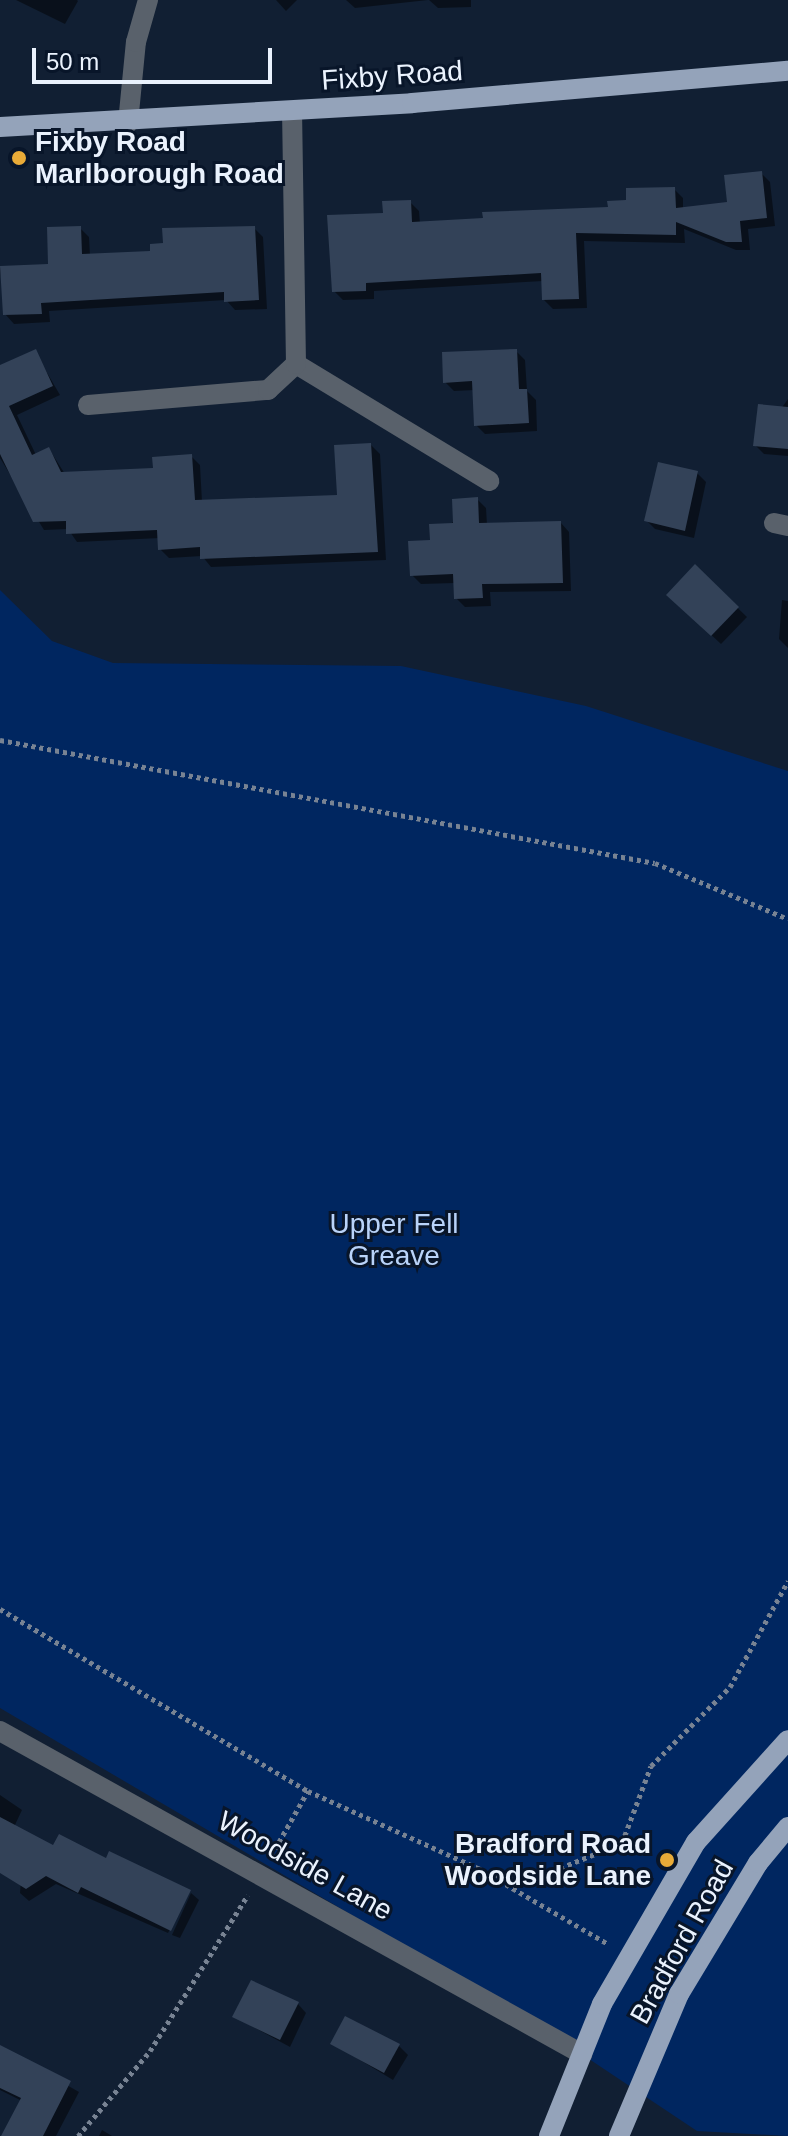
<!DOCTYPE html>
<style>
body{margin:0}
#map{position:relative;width:788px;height:2136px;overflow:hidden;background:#111f33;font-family:Helvetica,sans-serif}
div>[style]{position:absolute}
.green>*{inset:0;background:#002660}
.shadow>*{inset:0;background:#0007}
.building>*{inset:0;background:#334258}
.path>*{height:5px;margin-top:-2.5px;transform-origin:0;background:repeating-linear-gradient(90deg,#788393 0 4px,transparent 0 8px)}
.minor>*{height:20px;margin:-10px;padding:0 10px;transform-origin:10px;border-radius:10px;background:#59616b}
.major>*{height:20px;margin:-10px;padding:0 10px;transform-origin:10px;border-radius:10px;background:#94a3ba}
.dots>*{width:22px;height:22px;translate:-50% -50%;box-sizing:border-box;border:4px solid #081529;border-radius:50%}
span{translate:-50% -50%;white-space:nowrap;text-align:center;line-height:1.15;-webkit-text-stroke:6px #081529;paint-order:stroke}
.street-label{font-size:28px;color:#eaf2fd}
.poi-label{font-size:28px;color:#eaf2fd;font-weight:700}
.left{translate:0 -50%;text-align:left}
.right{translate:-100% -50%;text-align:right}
.park-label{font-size:28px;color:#b9d3f9}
.scale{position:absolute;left:32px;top:48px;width:240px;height:36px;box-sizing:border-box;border:4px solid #eaf2fd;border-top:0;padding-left:10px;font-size:24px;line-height:28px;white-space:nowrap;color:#eaf2fd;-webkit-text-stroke:6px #081529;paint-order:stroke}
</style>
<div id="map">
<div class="green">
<div style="clip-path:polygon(0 590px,52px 641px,113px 663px,401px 666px,586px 706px,788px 771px,788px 2136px,697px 2131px,532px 2021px,0 1708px)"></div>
</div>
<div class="shadow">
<div style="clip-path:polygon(16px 0,77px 0,78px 1px,65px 24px)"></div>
<div style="clip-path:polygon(276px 0,297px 0,286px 11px)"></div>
<div style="clip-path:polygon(346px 0,428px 0,355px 8px)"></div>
<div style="clip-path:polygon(429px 0,471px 0,471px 7px,438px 8px)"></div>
<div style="clip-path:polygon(761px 173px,770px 182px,775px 226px,748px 229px,750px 250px,736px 250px,684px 229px,685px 243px,584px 241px,587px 308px,553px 309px,544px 300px,543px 281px,374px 291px,374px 299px,343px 300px,334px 291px,385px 214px,410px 202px,419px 211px,420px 224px,610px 209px,674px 189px,683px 198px,683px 210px,729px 204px)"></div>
<div style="clip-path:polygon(80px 228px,89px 237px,90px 256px,152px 253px,254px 228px,263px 237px,267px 309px,235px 310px,226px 300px,49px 311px,50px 322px,14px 324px,5px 314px,0 268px,50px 266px)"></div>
<div style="clip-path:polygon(516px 351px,525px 360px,527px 391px,536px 400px,537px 431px,485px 434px,476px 425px,475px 390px,454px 391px,445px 382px)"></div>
<div style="clip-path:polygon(35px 352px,60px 395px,17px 415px,36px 455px,49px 449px,65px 474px,155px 470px,191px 456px,200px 465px,202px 502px,339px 497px,371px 445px,380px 454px,386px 560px,211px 567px,202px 556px,169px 558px,160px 549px,160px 538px,77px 542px,68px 529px,44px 530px,0 458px,0 368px)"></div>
<div style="clip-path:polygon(788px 399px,788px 456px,764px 454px,755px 445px)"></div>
<div style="clip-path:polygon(697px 473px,706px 482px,694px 538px,655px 529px,646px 520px)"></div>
<div style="clip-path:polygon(477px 499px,486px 508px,487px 525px,561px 523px,569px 532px,571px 591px,490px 592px,491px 606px,465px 607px,456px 598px,455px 583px,421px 584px,412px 575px,432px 542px)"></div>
<div style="clip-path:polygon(695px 567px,747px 617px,721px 644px,678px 604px)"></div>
<div style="clip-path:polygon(782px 600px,788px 601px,788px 648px,779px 639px)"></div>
<div style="clip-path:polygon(0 1795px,22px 1810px,14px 1827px,54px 1848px,190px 1891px,168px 1933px,56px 1884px,29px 1901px,20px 1893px,21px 1879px,0 1868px)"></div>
<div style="clip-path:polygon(191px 1893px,199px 1900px,180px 1938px,172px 1935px)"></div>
<div style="clip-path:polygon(298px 2004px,306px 2013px,290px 2047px,235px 2017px)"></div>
<div style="clip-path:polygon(332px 2043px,399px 2046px,408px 2055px,393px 2080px)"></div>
<div style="clip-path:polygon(0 2047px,79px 2092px,56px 2136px,4px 2136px,22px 2101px,0 2090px)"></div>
<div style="clip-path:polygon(102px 2130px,112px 2136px,99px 2136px)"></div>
</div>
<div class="building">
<div style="clip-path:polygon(762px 171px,767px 218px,740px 221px,742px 242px,726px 242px,676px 222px,676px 235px,576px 233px,579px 299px,542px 300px,541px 273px,366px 283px,366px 291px,332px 292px,327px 215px,383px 213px,382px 201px,411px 200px,412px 222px,483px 218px,482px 212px,608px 207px,607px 201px,626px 200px,626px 188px,675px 187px,676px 208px,727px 202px,724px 175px)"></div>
<div style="clip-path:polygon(81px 226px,82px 254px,150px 251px,150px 244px,163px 243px,162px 228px,255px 226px,259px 300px,224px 302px,224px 292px,41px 303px,42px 314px,3px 315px,0 266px,48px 264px,47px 227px)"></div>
<div style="clip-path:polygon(36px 349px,53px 386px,9px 406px,32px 455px,49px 447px,61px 472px,153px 468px,152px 457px,192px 454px,195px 500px,337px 495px,334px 445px,371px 443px,378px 552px,200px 559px,200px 547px,158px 550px,157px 530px,66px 534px,66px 521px,33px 522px,0 454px,0 365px)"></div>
<div style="clip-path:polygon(517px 349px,519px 389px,527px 389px,529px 423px,474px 426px,472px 381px,443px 383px,442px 352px)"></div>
<div style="clip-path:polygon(758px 404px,788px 407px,788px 449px,753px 446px)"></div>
<div style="clip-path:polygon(658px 462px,698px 471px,685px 531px,644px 521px)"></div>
<div style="clip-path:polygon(478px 497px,479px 523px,561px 521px,563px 583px,482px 584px,483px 598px,454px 599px,453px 574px,410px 576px,408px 541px,430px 540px,429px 524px,453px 523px,452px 499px)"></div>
<div style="clip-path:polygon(695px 564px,739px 607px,711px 636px,666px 595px)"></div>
<div style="clip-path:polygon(0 1817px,53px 1845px,59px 1834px,106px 1858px,109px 1851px,191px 1890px,171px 1931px,81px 1887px,78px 1893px,46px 1876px,26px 1889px,0 1873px)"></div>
<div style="clip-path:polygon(251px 1980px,299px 2002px,280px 2040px,232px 2017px)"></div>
<div style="clip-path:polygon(345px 2016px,400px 2044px,384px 2073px,330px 2044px)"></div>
<div style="clip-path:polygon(0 2045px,71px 2081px,43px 2136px,1px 2136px,21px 2098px,0 2088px)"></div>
</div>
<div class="path">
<div style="left:0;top:740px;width:666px;rotate:10.64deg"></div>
<div style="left:655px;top:863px;width:144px;rotate:22.8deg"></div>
<div style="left:0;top:1609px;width:358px;rotate:30.6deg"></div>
<div style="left:308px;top:1791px;width:187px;rotate:24.4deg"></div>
<div style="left:478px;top:1868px;width:151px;rotate:30.3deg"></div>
<div style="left:271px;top:1856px;width:75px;rotate:-60.4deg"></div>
<div style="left:493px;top:1875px;width:45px;rotate:2.5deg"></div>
<div style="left:538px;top:1877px;width:91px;rotate:-22deg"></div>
<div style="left:622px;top:1843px;width:82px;rotate:-69.4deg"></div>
<div style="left:651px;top:1766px;width:112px;rotate:-45deg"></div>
<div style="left:730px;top:1687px;width:121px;rotate:-61.3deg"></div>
<div style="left:78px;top:2136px;width:111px;rotate:-49.7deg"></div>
<div style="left:150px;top:2051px;width:184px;rotate:-57.9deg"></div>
</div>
<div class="minor">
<div style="left:128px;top:123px;width:81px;rotate:-84.4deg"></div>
<div style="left:136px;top:42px;width:44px;rotate:-74.1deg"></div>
<div style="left:296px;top:364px;width:226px;rotate:31.2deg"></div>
<div style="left:88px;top:405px;width:181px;rotate:-4.8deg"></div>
<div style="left:268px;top:390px;width:38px;rotate:-43deg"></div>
<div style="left:296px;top:364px;width:253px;rotate:-90.9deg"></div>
<div style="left:774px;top:523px;width:14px;rotate:12deg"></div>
<div style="left:0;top:1731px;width:666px;rotate:29.03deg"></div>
</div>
<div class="major">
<div style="left:0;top:127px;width:413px;rotate:-3.3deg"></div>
<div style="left:412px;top:103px;width:377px;rotate:-4.9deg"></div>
<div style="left:549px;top:2136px;width:142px;rotate:-68.1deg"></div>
<div style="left:602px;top:2004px;width:187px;rotate:-59.9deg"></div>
<div style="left:696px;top:1842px;width:137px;rotate:-48deg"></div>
<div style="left:619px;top:2136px;width:154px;rotate:-67.1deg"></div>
<div style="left:679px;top:1994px;width:153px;rotate:-58.9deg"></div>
<div style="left:758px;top:1863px;width:47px;rotate:-50.2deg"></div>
</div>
<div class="dots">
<div style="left:19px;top:158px;background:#e9ab38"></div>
<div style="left:667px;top:1860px;background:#e9ab38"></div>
</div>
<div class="street-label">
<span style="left:392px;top:76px;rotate:-4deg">Fixby Road</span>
<span style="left:305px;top:1866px;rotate:29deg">Woodside Lane</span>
<span style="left:682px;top:1942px;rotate:-61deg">Bradford Road</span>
</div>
<div class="poi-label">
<span class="left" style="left:35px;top:158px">Fixby Road<br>Marlborough Road</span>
<span class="right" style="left:651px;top:1860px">Bradford Road<br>Woodside Lane</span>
</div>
<div class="park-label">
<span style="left:394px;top:1240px">Upper Fell<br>Greave</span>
</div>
<div class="scale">50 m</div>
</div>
